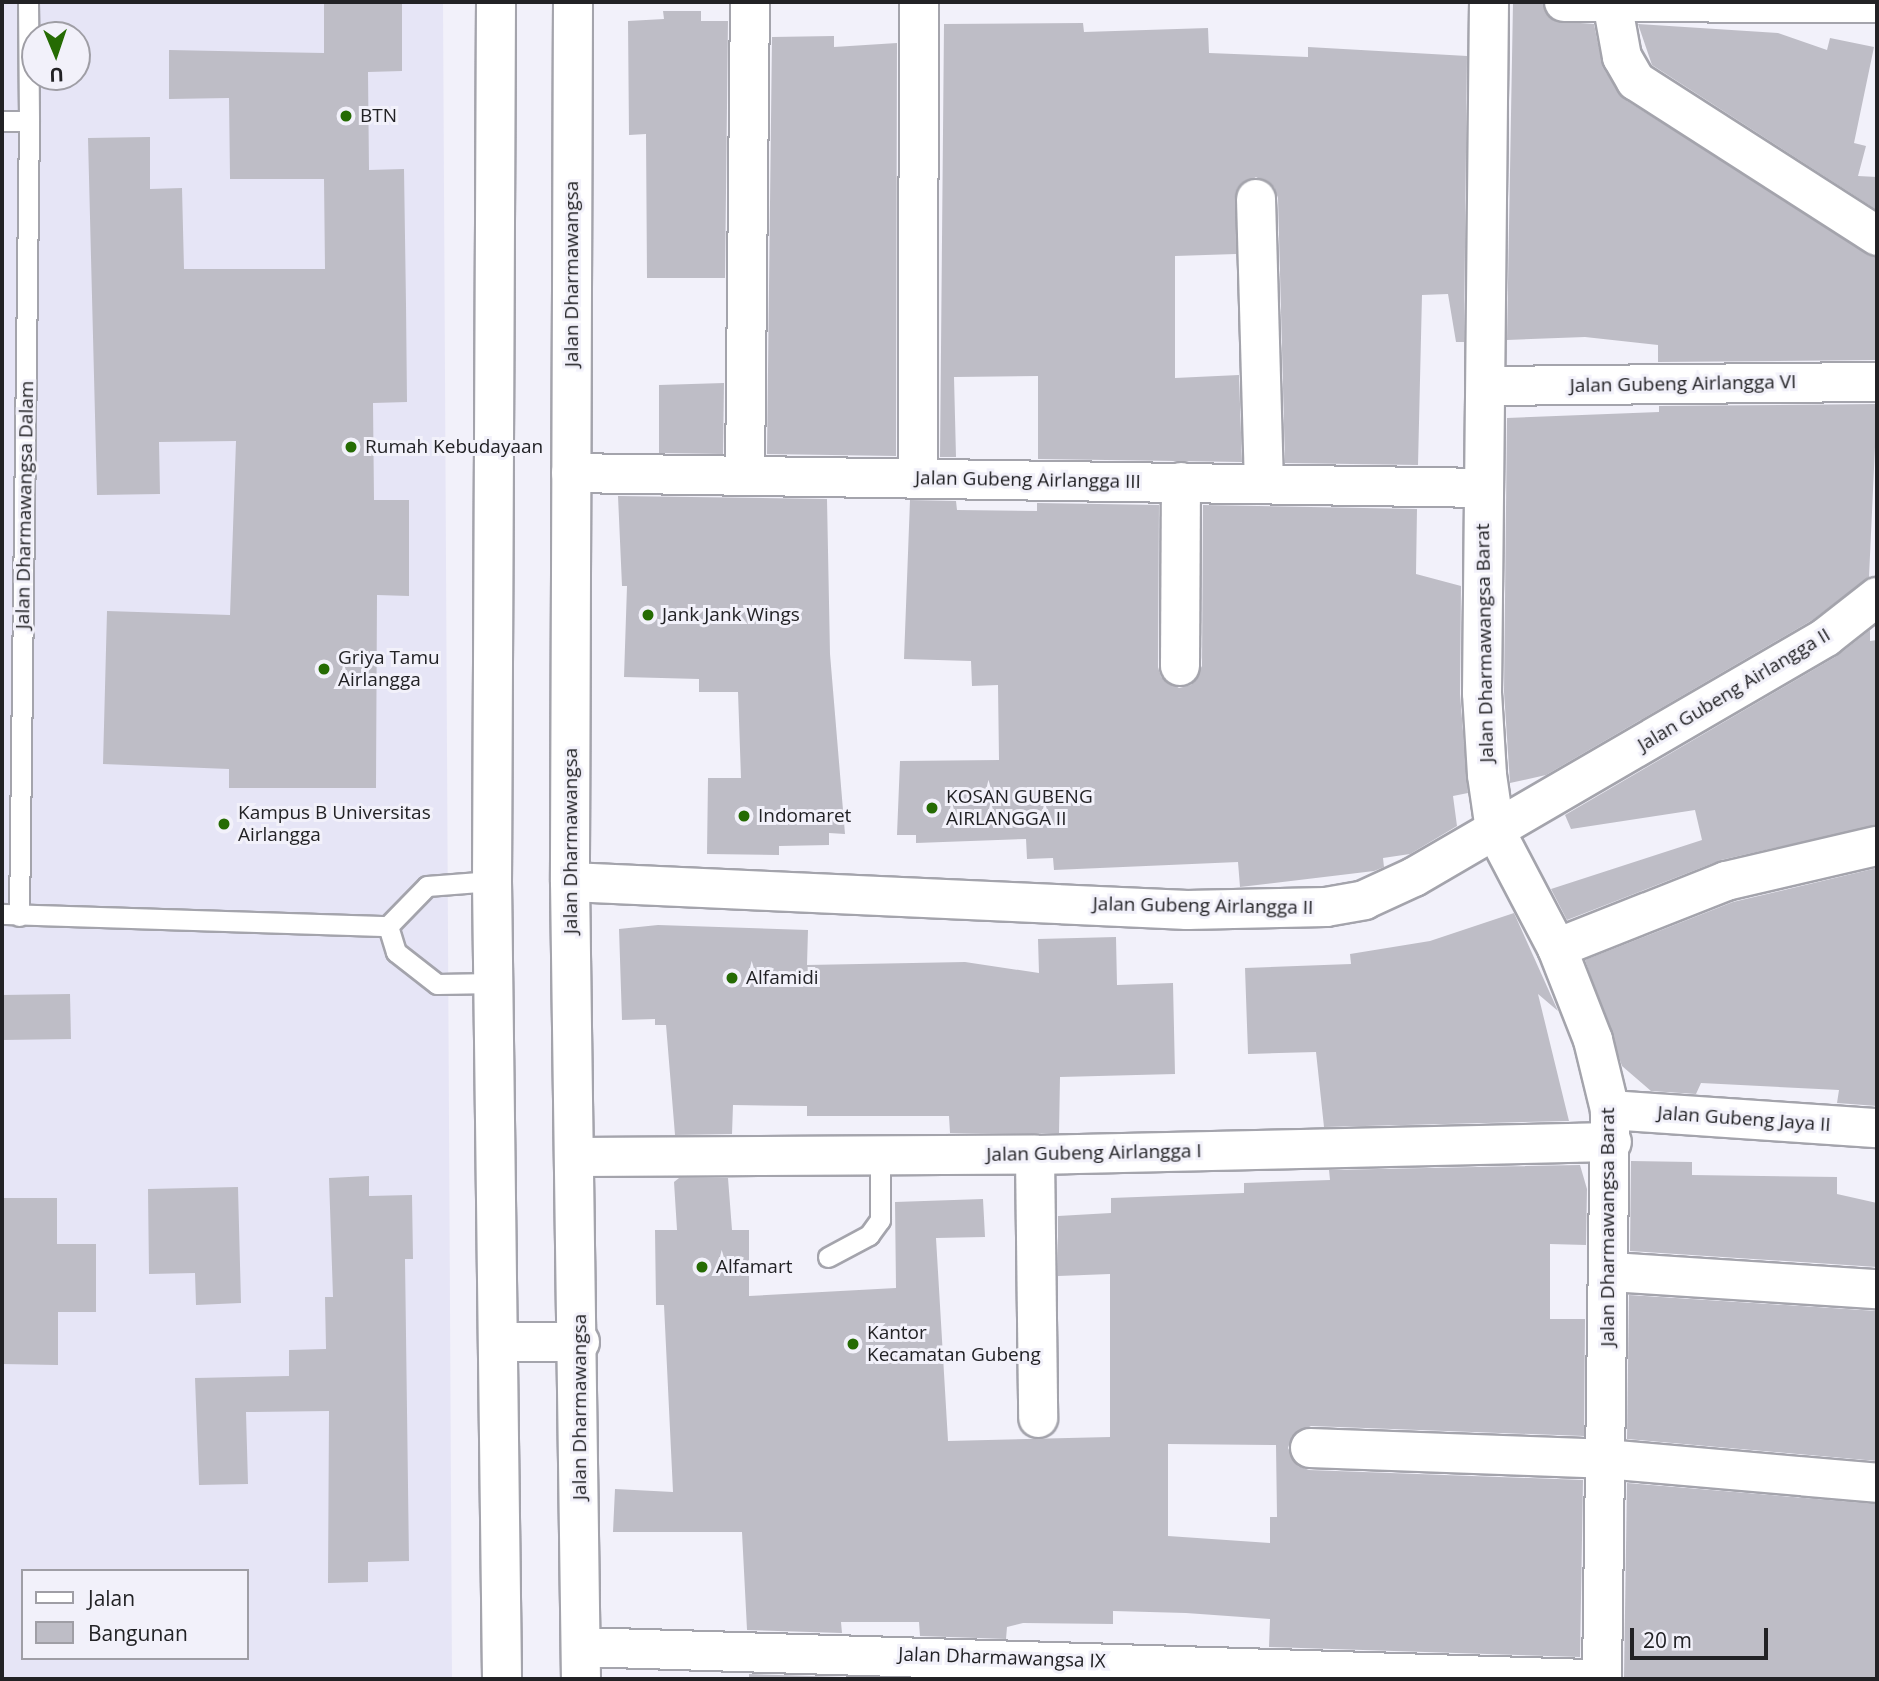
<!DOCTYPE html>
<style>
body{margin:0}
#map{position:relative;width:1879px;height:1681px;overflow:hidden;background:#f2f1fa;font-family:"Open Sans",sans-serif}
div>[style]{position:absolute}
.built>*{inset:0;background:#e6e5f6}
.building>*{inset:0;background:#bebdc6}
.roads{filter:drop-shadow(2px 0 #a4a4ac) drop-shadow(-2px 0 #a4a4ac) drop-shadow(0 2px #a4a4ac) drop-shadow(0 -2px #a4a4ac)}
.service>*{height:19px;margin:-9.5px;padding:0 9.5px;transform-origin:9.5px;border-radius:9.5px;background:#fff}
.minor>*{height:38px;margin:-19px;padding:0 19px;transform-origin:19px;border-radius:19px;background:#fff}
.primary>*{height:38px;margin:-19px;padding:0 19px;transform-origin:19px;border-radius:19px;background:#fff}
.dots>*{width:19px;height:19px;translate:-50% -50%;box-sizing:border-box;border:4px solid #f2f1fa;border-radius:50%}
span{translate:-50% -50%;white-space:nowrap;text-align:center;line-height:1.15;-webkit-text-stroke:6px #f2f1fa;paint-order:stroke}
.poi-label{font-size:19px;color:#222225}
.left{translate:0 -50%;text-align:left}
.street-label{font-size:19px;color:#222225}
.frame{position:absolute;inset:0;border:4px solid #222225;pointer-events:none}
.legend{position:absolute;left:21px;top:1569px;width:228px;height:91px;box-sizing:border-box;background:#f2f1fa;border:2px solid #9f9ea5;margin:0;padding:9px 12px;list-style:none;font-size:21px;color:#222225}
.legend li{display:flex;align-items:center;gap:14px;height:35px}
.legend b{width:35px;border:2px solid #9f9ea5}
.north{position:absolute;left:21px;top:21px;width:70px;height:70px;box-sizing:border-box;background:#f2f1fa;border:2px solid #9f9ea5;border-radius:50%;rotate:178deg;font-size:19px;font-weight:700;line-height:28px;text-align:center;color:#222225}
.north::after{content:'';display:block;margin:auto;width:24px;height:32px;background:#256b03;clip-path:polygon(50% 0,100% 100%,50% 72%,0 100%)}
.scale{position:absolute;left:1630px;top:1628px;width:138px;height:32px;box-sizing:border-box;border:4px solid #222225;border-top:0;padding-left:9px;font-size:21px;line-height:24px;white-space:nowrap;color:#222225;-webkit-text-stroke:5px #f2f1fa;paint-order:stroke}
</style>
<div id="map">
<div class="built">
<div style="clip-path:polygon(evenodd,2px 2px,443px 2px,452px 1679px,2px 1679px,2px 2px,35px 35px,77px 35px,77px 77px,35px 77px,35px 35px,2px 2px,23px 1571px,247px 1571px,247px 1658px,23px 1658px,23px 1571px)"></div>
</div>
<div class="building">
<div style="clip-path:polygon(324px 2px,402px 2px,402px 71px,368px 72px,369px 170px,404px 169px,406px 304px,407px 402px,373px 403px,374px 500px,409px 500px,409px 596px,377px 595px,376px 788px,229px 788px,229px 769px,103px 764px,107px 611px,230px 615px,236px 441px,159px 442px,160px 494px,97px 495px,88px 138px,150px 137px,150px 189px,182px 188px,184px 269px,325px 269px,324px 179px,230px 179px,229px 98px,169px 99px,169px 50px,324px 53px)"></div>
<div style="clip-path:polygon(1513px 2px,1542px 2px,1554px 21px,1594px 24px,1603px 68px,1624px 99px,1877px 258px,1877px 360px,1658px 362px,1658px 345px,1585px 337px,1507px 340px)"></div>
<div style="clip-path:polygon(663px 11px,701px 11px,701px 21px,728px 21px,725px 278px,647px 278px,646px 134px,629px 135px,628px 21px,664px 19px)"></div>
<div style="clip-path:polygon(1083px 23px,1084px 32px,1208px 28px,1209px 53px,1308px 57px,1308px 47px,1467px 56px,1464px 342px,1456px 342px,1448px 294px,1422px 295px,1418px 465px,1285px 463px,1278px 198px,1274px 187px,1256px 177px,1237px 189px,1236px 254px,1175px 256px,1175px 378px,1239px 375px,1242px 462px,1038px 459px,1038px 376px,954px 377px,956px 457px,940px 457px,944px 24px)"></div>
<div style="clip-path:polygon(1638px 24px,1778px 33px,1827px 50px,1830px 38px,1874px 47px,1854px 143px,1866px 146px,1858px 176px,1877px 177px,1877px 210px,1652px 65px)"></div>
<div style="clip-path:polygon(834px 36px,834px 47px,897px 43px,896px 456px,767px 454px,772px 37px)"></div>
<div style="clip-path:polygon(724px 383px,723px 454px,659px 453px,659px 385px)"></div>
<div style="clip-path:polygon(1877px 404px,1869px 577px,1814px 619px,1546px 775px,1510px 783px,1504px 692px,1507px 418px,1659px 412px,1659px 406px)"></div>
<div style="clip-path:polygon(618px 496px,827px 499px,830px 654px,845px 834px,829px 833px,829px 845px,779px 846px,779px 855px,707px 854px,708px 778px,741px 778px,738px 692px,699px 692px,699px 679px,624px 677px,627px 586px,622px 586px)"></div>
<div style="clip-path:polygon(910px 500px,956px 501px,957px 510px,1037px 511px,1037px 503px,1159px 505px,1158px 667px,1161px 677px,1179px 688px,1191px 685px,1202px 666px,1203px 505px,1417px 509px,1416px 574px,1461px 586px,1460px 694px,1468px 793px,1453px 796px,1457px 826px,1410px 854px,1383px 858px,1384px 867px,1374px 871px,1240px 887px,1238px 862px,1054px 870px,1053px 858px,1027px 859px,1026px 839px,916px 843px,916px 835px,897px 835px,900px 761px,999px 760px,998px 685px,972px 686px,971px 661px,904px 659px)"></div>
<div style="clip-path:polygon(1870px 630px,1870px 641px,1877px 640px,1877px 825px,1721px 860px,1567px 920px,1551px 889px,1702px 840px,1695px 810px,1571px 829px,1565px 815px,1837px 656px)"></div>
<div style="clip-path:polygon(1877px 868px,1877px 1106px,1837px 1103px,1839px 1090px,1701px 1083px,1696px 1094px,1651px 1091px,1622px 1066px,1585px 960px,1733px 902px)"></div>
<div style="clip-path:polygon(1514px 913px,1558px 1011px,1538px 994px,1569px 1121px,1324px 1127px,1316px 1052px,1248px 1054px,1245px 968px,1351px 964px,1350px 954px,1430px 941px)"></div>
<div style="clip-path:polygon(658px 925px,808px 930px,807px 965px,965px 962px,1039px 973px,1038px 939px,1116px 937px,1117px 985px,1173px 983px,1175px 1074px,1060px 1077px,1059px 1133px,950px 1133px,949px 1116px,807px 1116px,807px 1106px,733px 1105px,732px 1134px,675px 1135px,666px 1025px,655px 1025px,655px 1019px,622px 1020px,619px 929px)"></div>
<div style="clip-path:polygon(70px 994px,71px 1039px,2px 1040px,2px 995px)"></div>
<div style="clip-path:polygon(1631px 1161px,1692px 1162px,1692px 1175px,1837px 1177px,1837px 1194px,1877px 1203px,1877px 1267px,1630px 1251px)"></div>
<div style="clip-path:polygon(evenodd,1580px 1165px,1587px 1189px,1586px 1245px,1550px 1244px,1550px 1319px,1585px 1319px,1584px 1436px,1311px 1426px,1292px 1436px,1288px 1448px,1298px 1466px,1309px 1470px,1583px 1480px,1580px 1657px,1269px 1647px,1270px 1619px,1186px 1613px,1113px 1611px,1113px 1624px,1023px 1623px,1007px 1627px,1006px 1639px,920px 1636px,919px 1622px,841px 1622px,842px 1633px,747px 1630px,742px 1532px,613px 1532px,615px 1489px,673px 1492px,664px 1305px,656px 1305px,655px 1230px,677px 1230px,674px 1182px,679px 1178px,728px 1178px,732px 1230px,749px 1230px,749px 1296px,896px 1288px,895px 1202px,983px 1199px,985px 1237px,936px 1238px,948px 1441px,1110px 1437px,1110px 1274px,1058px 1276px,1058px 1216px,1111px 1213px,1111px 1198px,1244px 1193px,1244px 1183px,1330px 1180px,1329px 1170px,1580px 1165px,1168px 1444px,1276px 1445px,1277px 1517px,1270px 1517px,1270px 1543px,1168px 1536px,1168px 1444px)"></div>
<div style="clip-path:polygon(369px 1176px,369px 1196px,412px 1195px,413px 1259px,405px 1259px,409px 1561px,368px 1562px,368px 1582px,328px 1583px,329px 1411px,246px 1412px,248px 1484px,199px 1485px,195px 1378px,289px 1376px,289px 1350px,326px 1349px,325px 1297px,333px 1297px,329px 1178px)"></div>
<div style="clip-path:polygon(238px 1187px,241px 1303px,196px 1305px,195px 1273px,149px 1274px,148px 1189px)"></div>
<div style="clip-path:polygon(2px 1198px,57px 1198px,57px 1244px,96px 1244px,96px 1312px,58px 1312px,58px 1365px,2px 1364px)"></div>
<div style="clip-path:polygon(1629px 1295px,1877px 1311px,1877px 1461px,1627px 1439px)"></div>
<div style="clip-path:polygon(1627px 1483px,1877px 1504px,1877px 1679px,1624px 1678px)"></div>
<div style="clip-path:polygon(749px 1674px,845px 1677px,845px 1679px,749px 1679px)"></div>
</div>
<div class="roads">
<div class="service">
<div style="left:28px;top:2px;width:119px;rotate:89.5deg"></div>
<div style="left:2px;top:121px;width:27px"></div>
<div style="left:29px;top:121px;width:795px;rotate:90.72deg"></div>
<div style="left:2px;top:914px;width:386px;rotate:1.8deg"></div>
<div style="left:388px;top:926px;width:56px;rotate:-45.7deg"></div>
<div style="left:427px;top:886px;width:65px;rotate:-4.4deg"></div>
<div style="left:388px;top:926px;width:27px;rotate:73deg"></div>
<div style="left:396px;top:952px;width:52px;rotate:38deg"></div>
<div style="left:437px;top:984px;width:58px;rotate:-1deg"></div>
<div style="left:828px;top:1257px;width:47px;rotate:-28.2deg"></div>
<div style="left:869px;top:1235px;width:19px;rotate:-54deg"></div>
<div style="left:880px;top:1220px;width:65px;rotate:-90deg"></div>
</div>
<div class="minor">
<div style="left:1489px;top:2px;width:691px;rotate:90.58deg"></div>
<div style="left:1482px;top:693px;width:82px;rotate:86.5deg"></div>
<div style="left:1487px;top:775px;width:56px;rotate:81.7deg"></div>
<div style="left:1495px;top:830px;width:133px;rotate:62.3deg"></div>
<div style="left:1557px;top:948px;width:99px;rotate:68.6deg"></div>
<div style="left:1593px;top:1040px;width:72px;rotate:76.3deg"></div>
<div style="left:1610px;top:1110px;width:569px;rotate:90.81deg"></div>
<div style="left:1564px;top:2px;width:313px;rotate:0.2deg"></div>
<div style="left:1612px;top:2px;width:56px;rotate:79.7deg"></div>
<div style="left:1622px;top:57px;width:28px;rotate:60deg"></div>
<div style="left:1636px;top:81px;width:287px;rotate:32.7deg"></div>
<div style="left:1256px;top:199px;width:285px;rotate:88.4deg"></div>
<div style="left:1488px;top:386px;width:389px;rotate:-0.6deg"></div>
<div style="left:571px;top:473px;width:913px;rotate:0.94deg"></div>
<div style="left:745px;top:474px;width:472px;rotate:-89.4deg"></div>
<div style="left:918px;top:479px;width:477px;rotate:-89.9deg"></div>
<div style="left:1180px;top:666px;width:184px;rotate:-89.7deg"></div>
<div style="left:570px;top:882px;width:618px;rotate:2.6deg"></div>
<div style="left:1187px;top:910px;width:139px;rotate:-1.2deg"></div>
<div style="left:1326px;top:907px;width:39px;rotate:-10deg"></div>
<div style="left:1364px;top:900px;width:55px;rotate:-24.7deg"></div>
<div style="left:1414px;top:877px;width:477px;rotate:-30.2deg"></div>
<div style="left:1826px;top:637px;width:65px;rotate:-38.1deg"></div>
<div style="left:1557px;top:948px;width:182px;rotate:-21.6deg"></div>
<div style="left:1726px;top:881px;width:155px;rotate:-13.1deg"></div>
<div style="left:1610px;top:1110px;width:268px;rotate:3.9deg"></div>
<div style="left:1035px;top:1155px;width:263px;rotate:89.3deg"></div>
<div style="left:577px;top:1157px;width:458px;rotate:-0.3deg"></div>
<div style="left:1035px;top:1155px;width:577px;rotate:-1.29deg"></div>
<div style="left:1611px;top:1272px;width:267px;rotate:3.7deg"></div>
<div style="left:1310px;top:1448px;width:295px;rotate:2.1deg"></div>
<div style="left:1605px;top:1459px;width:273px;rotate:5deg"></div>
<div style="left:581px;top:1647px;width:1010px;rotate:1.82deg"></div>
</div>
<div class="primary">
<div style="left:496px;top:2px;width:879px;rotate:90.26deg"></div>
<div style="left:492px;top:881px;width:798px;rotate:89.28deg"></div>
<div style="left:573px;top:2px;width:880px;rotate:90.2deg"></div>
<div style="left:570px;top:882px;width:797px;rotate:89.21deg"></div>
<div style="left:498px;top:1342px;width:82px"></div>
</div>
</div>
<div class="dots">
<div style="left:346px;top:116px;background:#256b03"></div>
<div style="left:351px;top:447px;background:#256b03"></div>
<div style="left:648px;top:615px;background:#256b03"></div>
<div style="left:324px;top:669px;background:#256b03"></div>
<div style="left:932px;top:808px;background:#256b03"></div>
<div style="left:744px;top:816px;background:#256b03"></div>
<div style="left:224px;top:824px;background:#256b03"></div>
<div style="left:732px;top:978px;background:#256b03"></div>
<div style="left:702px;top:1267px;background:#256b03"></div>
<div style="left:853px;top:1344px;background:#256b03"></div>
</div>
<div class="poi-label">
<span class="left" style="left:360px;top:116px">BTN</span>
<span class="left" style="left:365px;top:447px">Rumah Kebudayaan</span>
<span class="left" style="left:662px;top:615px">Jank Jank Wings</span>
<span class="left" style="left:338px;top:669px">Griya Tamu<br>Airlangga</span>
<span class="left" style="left:946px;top:808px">KOSAN GUBENG<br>AIRLANGGA II</span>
<span class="left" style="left:238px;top:824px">Kampus B Universitas<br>Airlangga</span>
<span class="left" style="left:758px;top:816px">Indomaret</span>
<span class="left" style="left:746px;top:978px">Alfamidi</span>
<span class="left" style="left:716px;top:1267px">Alfamart</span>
<span class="left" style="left:867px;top:1344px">Kantor<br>Kecamatan Gubeng</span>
</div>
<div class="street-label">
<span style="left:572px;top:274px;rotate:-90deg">Jalan Dharmawangsa</span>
<span style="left:1683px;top:384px;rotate:-1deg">Jalan Gubeng Airlangga VI</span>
<span style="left:1028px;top:480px;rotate:1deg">Jalan Gubeng Airlangga III</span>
<span style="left:25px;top:505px;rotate:-89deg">Jalan Dharmawangsa Dalam</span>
<span style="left:1485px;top:643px;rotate:-91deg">Jalan Dharmawangsa Barat</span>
<span style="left:1734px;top:690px;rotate:-31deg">Jalan Gubeng Airlangga II</span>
<span style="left:571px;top:841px;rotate:-90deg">Jalan Dharmawangsa</span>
<span style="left:1203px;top:906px;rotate:1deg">Jalan Gubeng Airlangga II</span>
<span style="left:1744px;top:1119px;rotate:4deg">Jalan Gubeng Jaya II</span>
<span style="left:1094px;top:1153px;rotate:-1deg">Jalan Gubeng Airlangga I</span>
<span style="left:1608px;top:1227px;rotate:-90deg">Jalan Dharmawangsa Barat</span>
<span style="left:580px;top:1407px;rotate:-90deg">Jalan Dharmawangsa</span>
<span style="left:1002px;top:1658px;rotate:2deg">Jalan Dharmawangsa IX</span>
</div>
<div class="frame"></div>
<ul class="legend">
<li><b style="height:9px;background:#fff"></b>Jalan</li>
<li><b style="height:19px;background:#bebdc6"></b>Bangunan</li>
</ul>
<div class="north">U</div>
<div class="scale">20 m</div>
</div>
